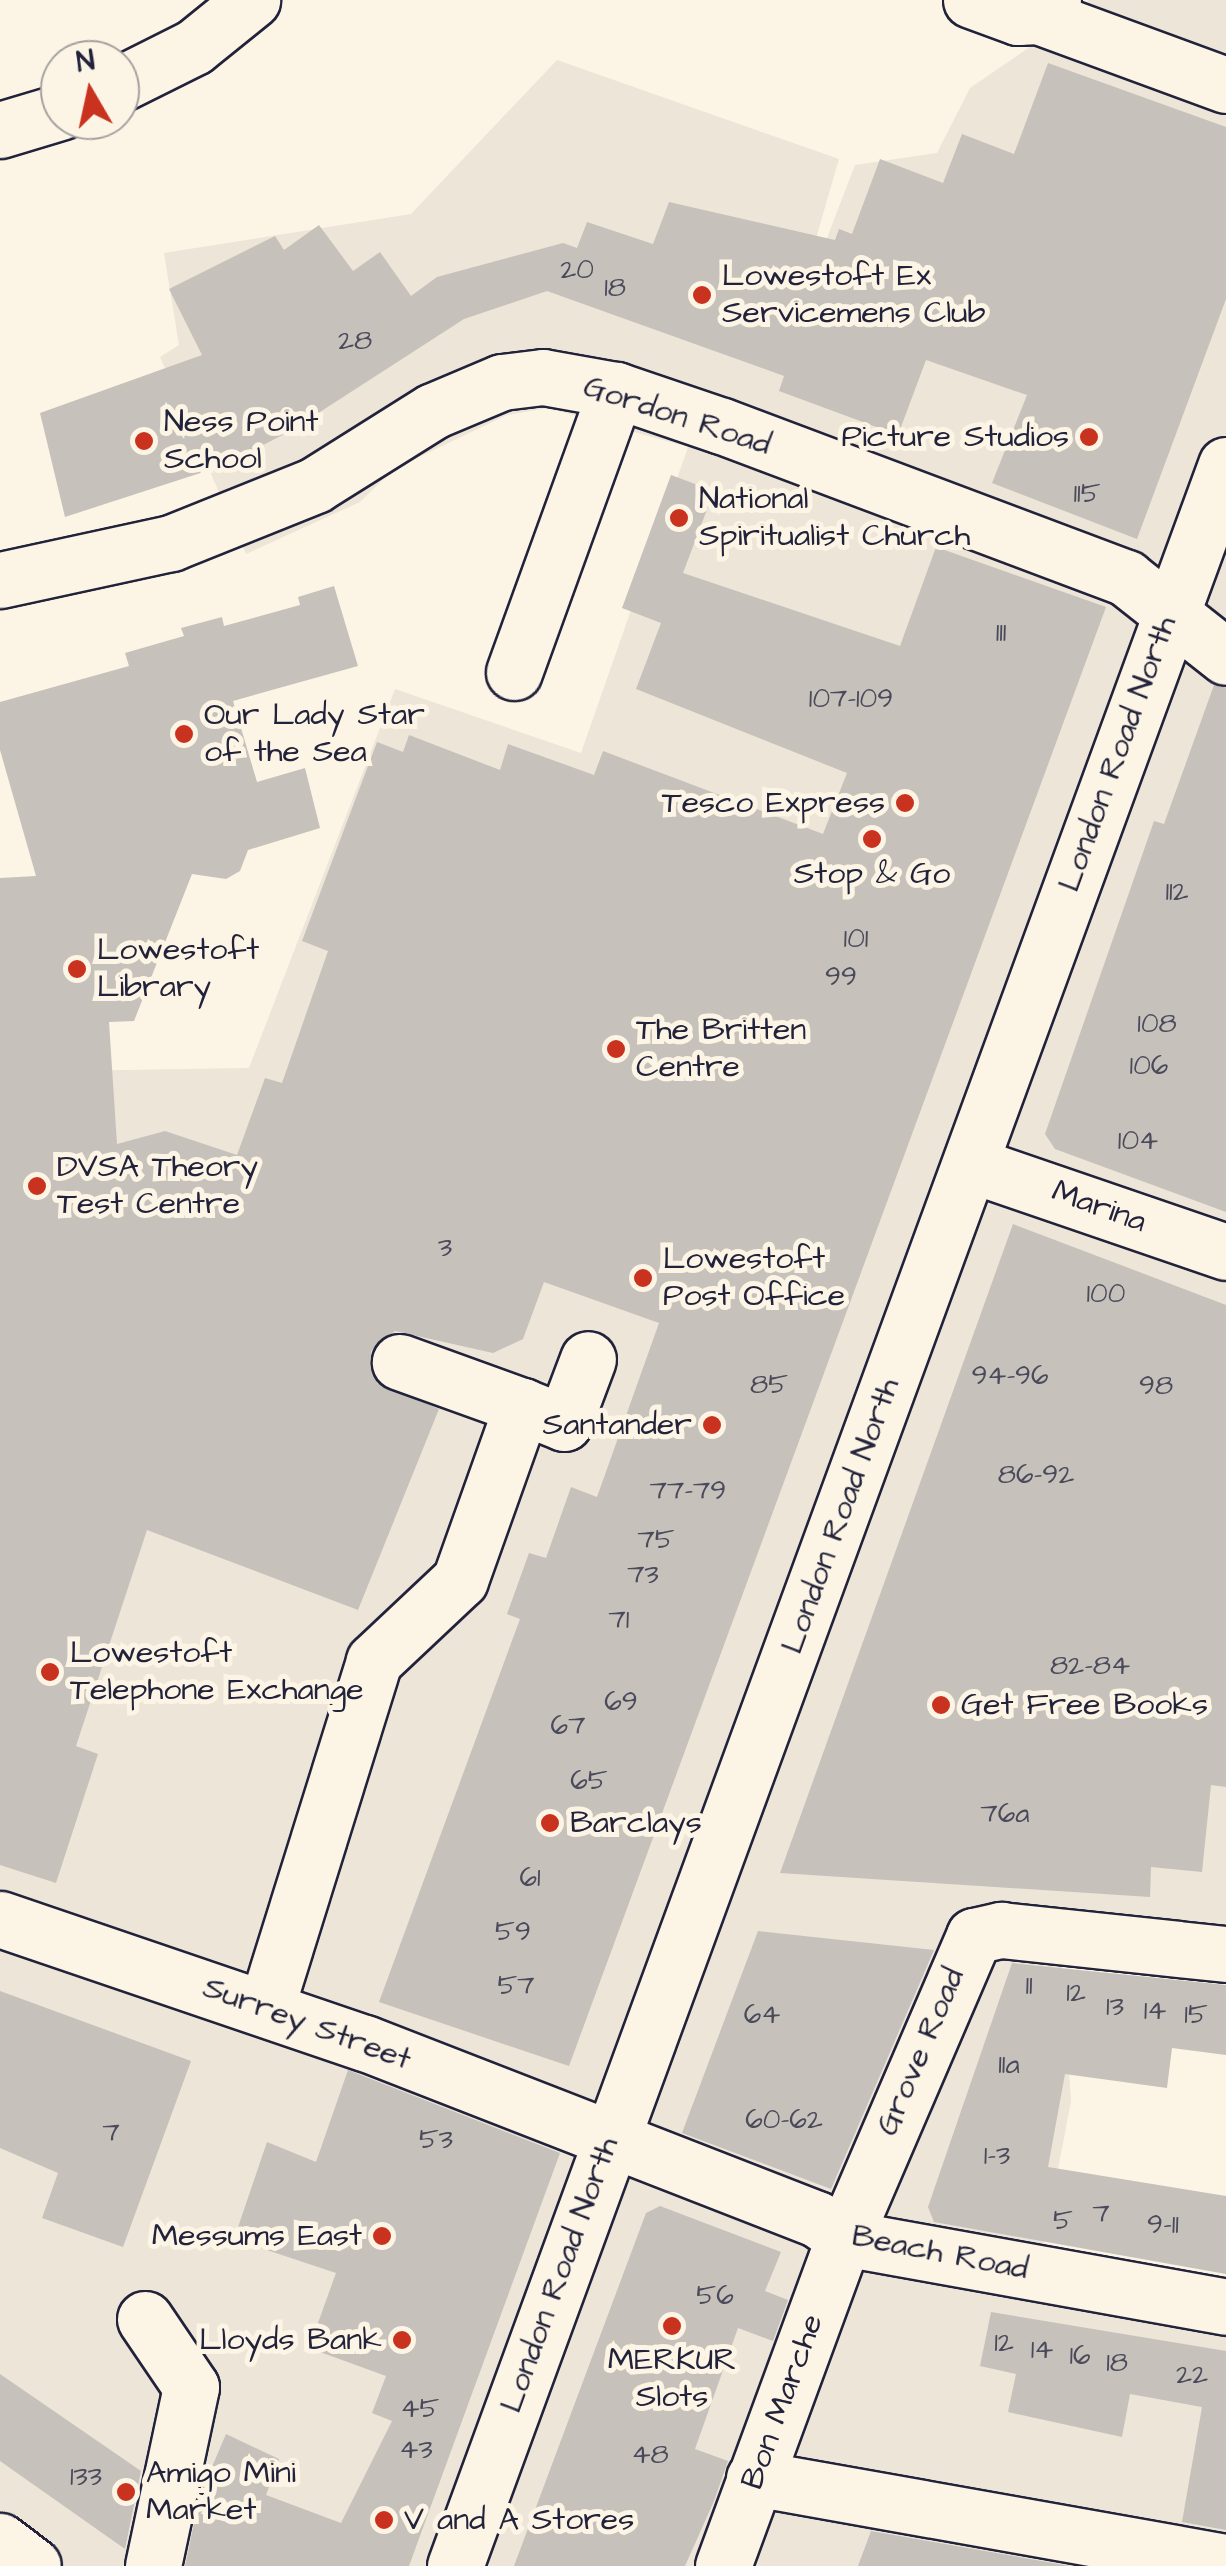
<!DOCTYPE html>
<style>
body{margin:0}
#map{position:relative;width:1226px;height:2566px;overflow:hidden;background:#fcf5e5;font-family:"Architects Daughter",sans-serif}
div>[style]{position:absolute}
.built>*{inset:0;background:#ece5d8}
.building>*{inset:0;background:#c6c1bb}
.roads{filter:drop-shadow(2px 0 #22223b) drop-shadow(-2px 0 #22223b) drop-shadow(0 2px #22223b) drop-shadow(0 -2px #22223b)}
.minor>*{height:55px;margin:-27.5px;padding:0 27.5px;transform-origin:27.5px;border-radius:27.5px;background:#fcf5e5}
.dots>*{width:28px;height:28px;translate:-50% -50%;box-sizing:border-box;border:5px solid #fcf5e5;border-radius:50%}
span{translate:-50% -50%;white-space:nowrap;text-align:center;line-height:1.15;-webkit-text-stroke:10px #fcf5e5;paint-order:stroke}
.number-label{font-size:28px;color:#4b4a5b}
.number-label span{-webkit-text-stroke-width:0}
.poi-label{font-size:32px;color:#22223b}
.left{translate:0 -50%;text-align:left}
.right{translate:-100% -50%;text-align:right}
.street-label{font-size:32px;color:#22223b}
.north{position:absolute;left:40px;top:40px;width:100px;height:100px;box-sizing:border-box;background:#fcf5e5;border:2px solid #a5a1a1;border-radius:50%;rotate:351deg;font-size:28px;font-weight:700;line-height:40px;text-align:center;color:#22223b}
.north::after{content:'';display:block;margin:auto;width:35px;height:45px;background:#c8321e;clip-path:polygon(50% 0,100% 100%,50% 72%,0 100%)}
</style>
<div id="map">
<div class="built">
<div style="clip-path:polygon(1088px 0,1226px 0,1226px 1926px,1067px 1909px,1061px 1953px,1071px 2101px,1033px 2300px,1226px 2338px,1226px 2566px,0 2566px,0 1072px,249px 1068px,395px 689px,581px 753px,688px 447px,548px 408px,507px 415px,394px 469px,360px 502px,246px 554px,160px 357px,179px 345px,164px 253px,411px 214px,557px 60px,839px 159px,782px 355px,855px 165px,937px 153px,970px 88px,1084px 10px)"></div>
</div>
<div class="building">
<div style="clip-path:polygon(1048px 63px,1226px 127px,1226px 299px,1137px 539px,992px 483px,1027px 395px,926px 360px,898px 435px,779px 391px,784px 376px,547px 291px,464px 319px,292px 430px,225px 465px,65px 517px,40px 413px,202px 355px,169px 289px,275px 236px,284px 250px,319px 225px,353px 271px,380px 252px,411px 296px,437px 277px,563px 243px,577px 248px,587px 222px,653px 244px,669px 202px,835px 240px,839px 229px,852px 234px,880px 159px,943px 183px,962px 134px,1014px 154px)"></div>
<div style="clip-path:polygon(671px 475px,714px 491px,683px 573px,900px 646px,936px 547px,1106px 607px,569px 2066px,379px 2002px,520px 1619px,507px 1614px,529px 1553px,546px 1558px,571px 1487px,597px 1497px,659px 1323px,544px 1282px,523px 1339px,493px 1353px,395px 1331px,371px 1351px,377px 1383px,439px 1409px,358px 1610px,147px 1530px,76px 1746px,98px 1754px,56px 1883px,0 1865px,0 878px,36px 876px,0 750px,0 702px,129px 666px,125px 653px,184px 636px,181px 628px,222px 617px,224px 626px,300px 605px,298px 597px,334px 586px,358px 666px,233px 701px,257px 782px,305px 768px,320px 828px,248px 850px,240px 871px,226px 879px,192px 874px,134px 1021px,109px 1022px,117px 1144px,165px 1131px,237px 1155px,265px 1078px,282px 1083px,328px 951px,302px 941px,377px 742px,403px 752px,409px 735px,500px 770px,508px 744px,594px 775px,603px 751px,823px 834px,847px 773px,636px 689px,661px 623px,622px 608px)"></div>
<div style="clip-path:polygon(1214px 685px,1226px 688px,1226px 1212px,1055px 1149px,1045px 1134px,1154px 821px,1164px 824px)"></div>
<div style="clip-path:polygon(1013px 1224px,1226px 1305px,1226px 1787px,1211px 1785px,1202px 1872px,1151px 1867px,1150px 1897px,780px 1873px)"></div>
<div style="clip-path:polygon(758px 1931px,934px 1950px,831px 2189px,682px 2133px)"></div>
<div style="clip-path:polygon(1012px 1963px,1226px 1985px,1226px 2055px,1172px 2048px,1167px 2088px,1065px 2074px,1048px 2167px,1226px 2196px,1226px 2274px,934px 2222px,928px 2207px)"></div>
<div style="clip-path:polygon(0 1991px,191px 2061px,123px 2247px,42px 2218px,58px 2173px,0 2148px)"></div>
<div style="clip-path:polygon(348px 2070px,560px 2153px,409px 2566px,185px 2566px,200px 2495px,226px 2434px,279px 2459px,266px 2495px,341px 2523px,392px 2421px,372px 2413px,386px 2376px,309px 2348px,336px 2273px,234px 2239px,267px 2142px,316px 2162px)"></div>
<div style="clip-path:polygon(660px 2206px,781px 2252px,765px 2291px,788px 2300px,773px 2341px,738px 2328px,695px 2449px,728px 2461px,714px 2501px,685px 2566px,514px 2566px,646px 2213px)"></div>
<div style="clip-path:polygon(991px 2312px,1226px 2351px,1226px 2530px,1182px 2522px,1202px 2407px,1130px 2394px,1122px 2437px,1008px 2412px,1016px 2374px,980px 2366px)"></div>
<div style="clip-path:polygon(0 2374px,141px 2471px,125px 2549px,0 2461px)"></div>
<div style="clip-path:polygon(871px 2531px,1070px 2566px,858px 2566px)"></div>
</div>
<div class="roads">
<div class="minor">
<div style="left:971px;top:0;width:50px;rotate:19.9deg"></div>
<div style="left:1018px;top:17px;width:20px;rotate:-3deg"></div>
<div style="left:1038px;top:16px;width:22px;rotate:-47deg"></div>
<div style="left:1038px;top:16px;width:200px;rotate:20.2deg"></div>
<div style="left:120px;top:84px;width:83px;rotate:-26.6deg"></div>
<div style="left:194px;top:47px;width:75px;rotate:-39deg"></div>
<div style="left:0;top:130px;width:63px;rotate:-16.7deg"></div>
<div style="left:0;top:580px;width:175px;rotate:-12.2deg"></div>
<div style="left:171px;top:543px;width:155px;rotate:-21.9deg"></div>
<div style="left:315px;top:485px;width:139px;rotate:-32.1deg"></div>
<div style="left:433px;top:411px;width:75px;rotate:-22.8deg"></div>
<div style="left:502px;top:382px;width:41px;rotate:-7deg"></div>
<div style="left:543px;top:377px;width:74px;rotate:10.1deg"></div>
<div style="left:616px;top:390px;width:112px;rotate:18.8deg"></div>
<div style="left:722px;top:426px;width:432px;rotate:20.6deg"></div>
<div style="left:1126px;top:578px;width:127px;rotate:38.3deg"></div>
<div style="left:514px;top:672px;width:300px;rotate:-70.1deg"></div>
<div style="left:972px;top:1165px;width:268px;rotate:18.9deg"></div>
<div style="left:522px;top:1406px;width:45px;rotate:22deg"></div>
<div style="left:564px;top:1423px;width:68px;rotate:-69.4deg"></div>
<div style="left:0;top:1919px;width:385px;rotate:18.8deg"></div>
<div style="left:365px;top:2043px;width:485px;rotate:21.3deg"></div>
<div style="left:817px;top:2219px;width:33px;rotate:35deg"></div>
<div style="left:844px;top:2238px;width:388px;rotate:10.2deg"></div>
<div style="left:266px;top:2008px;width:363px;rotate:-72.7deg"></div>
<div style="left:374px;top:1661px;width:118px;rotate:-43.3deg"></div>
<div style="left:460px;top:1580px;width:185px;rotate:-70.4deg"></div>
<div style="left:522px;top:1406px;width:130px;rotate:-160.2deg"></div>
<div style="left:145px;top:2319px;width:82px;rotate:55.9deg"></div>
<div style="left:191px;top:2387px;width:183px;rotate:102deg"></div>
<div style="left:754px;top:2478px;width:479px;rotate:10.1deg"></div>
<div style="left:0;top:2541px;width:41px;rotate:37.1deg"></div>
<div style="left:455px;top:2566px;width:2238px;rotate:-69.85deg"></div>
<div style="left:723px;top:2566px;width:350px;rotate:-69.8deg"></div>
<div style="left:844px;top:2238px;width:329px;rotate:-66.7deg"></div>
<div style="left:974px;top:1936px;width:28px;rotate:-13deg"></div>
<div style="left:1001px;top:1930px;width:226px;rotate:6.1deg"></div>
</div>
</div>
<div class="dots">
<div style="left:702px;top:295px;background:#c8321e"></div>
<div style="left:1089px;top:437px;background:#c8321e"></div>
<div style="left:144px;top:441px;background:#c8321e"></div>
<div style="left:679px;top:518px;background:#c8321e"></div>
<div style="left:184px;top:734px;background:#c8321e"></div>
<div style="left:905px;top:803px;background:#c8321e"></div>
<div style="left:872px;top:839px;background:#c8321e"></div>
<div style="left:77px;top:969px;background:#c8321e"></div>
<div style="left:616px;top:1049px;background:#c8321e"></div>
<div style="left:37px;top:1186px;background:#c8321e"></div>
<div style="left:643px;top:1278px;background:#c8321e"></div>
<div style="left:712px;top:1425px;background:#c8321e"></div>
<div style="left:50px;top:1672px;background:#c8321e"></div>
<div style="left:941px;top:1705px;background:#c8321e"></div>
<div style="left:550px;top:1823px;background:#c8321e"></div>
<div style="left:382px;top:2236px;background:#c8321e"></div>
<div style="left:672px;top:2326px;background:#c8321e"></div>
<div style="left:402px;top:2340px;background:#c8321e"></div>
<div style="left:126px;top:2492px;background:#c8321e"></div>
<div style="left:384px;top:2520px;background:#c8321e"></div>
</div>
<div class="number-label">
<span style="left:577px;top:270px">20</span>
<span style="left:615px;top:288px">18</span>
<span style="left:355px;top:341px">28</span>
<span style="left:1087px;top:494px">115</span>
<span style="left:1001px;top:633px">111</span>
<span style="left:851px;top:699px">107-109</span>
<span style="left:1177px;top:892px">112</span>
<span style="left:856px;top:939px">101</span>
<span style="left:841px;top:977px">99</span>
<span style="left:1157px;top:1024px">108</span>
<span style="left:1149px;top:1066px">106</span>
<span style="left:1138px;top:1141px">104</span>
<span style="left:445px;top:1248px">3</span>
<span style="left:1106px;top:1294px">100</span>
<span style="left:1010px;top:1376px">94-96</span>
<span style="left:769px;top:1385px">85</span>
<span style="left:1156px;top:1386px">98</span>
<span style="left:1036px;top:1475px">86-92</span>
<span style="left:688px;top:1491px">77-79</span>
<span style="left:656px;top:1540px">75</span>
<span style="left:643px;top:1575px">73</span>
<span style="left:619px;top:1620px">71</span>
<span style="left:1090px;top:1666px">82-84</span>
<span style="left:621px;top:1702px">69</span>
<span style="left:568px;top:1726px">67</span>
<span style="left:589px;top:1781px">65</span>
<span style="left:1005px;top:1814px">76a</span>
<span style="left:530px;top:1878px">61</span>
<span style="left:513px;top:1932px">59</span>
<span style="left:516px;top:1986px">57</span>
<span style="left:1029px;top:1986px">11</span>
<span style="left:1076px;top:1993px">12</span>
<span style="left:1115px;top:2007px">13</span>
<span style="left:1155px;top:2011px">14</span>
<span style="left:762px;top:2015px">64</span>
<span style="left:1196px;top:2015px">15</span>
<span style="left:1009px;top:2065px">11a</span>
<span style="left:784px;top:2120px">60-62</span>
<span style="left:111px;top:2133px">7</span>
<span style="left:436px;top:2140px">53</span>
<span style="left:997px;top:2156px">1-3</span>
<span style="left:1101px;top:2214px">7</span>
<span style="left:1063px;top:2221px">5</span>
<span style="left:1163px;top:2225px">9-11</span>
<span style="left:715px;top:2296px">56</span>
<span style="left:1004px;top:2343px">12</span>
<span style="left:1042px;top:2350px">14</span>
<span style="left:1080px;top:2356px">16</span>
<span style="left:1117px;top:2363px">18</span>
<span style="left:1192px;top:2375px">22</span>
<span style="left:420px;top:2409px">45</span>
<span style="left:416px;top:2450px">43</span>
<span style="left:650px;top:2455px">48</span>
<span style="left:86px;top:2477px">133</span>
</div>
<div class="poi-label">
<span class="left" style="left:722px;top:295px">Lowestoft Ex<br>Servicemens Club</span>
<span class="left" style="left:164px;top:441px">Ness Point<br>School</span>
<span class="right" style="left:1069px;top:437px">Picture Studios</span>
<span class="left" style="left:699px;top:518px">National<br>Spiritualist Church</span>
<span class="left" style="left:204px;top:734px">Our Lady Star<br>of the Sea</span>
<span class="right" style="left:885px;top:803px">Tesco Express</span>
<span style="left:872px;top:874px">Stop &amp; Go</span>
<span class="left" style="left:97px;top:969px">Lowestoft<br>Library</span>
<span class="left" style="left:636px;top:1049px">The Britten<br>Centre</span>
<span class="left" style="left:57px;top:1186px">DVSA Theory<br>Test Centre</span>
<span class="left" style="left:663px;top:1278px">Lowestoft<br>Post Office</span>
<span class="right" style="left:692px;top:1425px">Santander</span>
<span class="left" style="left:70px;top:1672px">Lowestoft<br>Telephone Exchange</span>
<span class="left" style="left:961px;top:1705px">Get Free Books</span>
<span class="left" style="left:570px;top:1823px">Barclays</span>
<span class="right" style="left:362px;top:2236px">Messums East</span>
<span class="right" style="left:382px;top:2340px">Lloyds Bank</span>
<span style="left:672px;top:2379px">MERKUR<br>Slots</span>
<span class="left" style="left:146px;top:2492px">Amigo Mini<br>Market</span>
<span class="left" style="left:404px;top:2520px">V and A Stores</span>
</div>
<div class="street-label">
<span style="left:677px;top:416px;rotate:18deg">Gordon Road</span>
<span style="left:1118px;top:754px;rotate:-70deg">London Road North</span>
<span style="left:1099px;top:1207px;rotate:20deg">Marina</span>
<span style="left:841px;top:1516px;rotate:-70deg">London Road North</span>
<span style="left:307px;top:2024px;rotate:20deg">Surrey Street</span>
<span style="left:921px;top:2052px;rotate:-67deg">Grove Road</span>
<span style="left:940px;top:2253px;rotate:11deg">Beach Road</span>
<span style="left:560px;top:2275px;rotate:-70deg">London Road North</span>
<span style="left:783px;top:2402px;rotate:-70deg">Bon Marche</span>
</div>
<div class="north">N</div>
</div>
